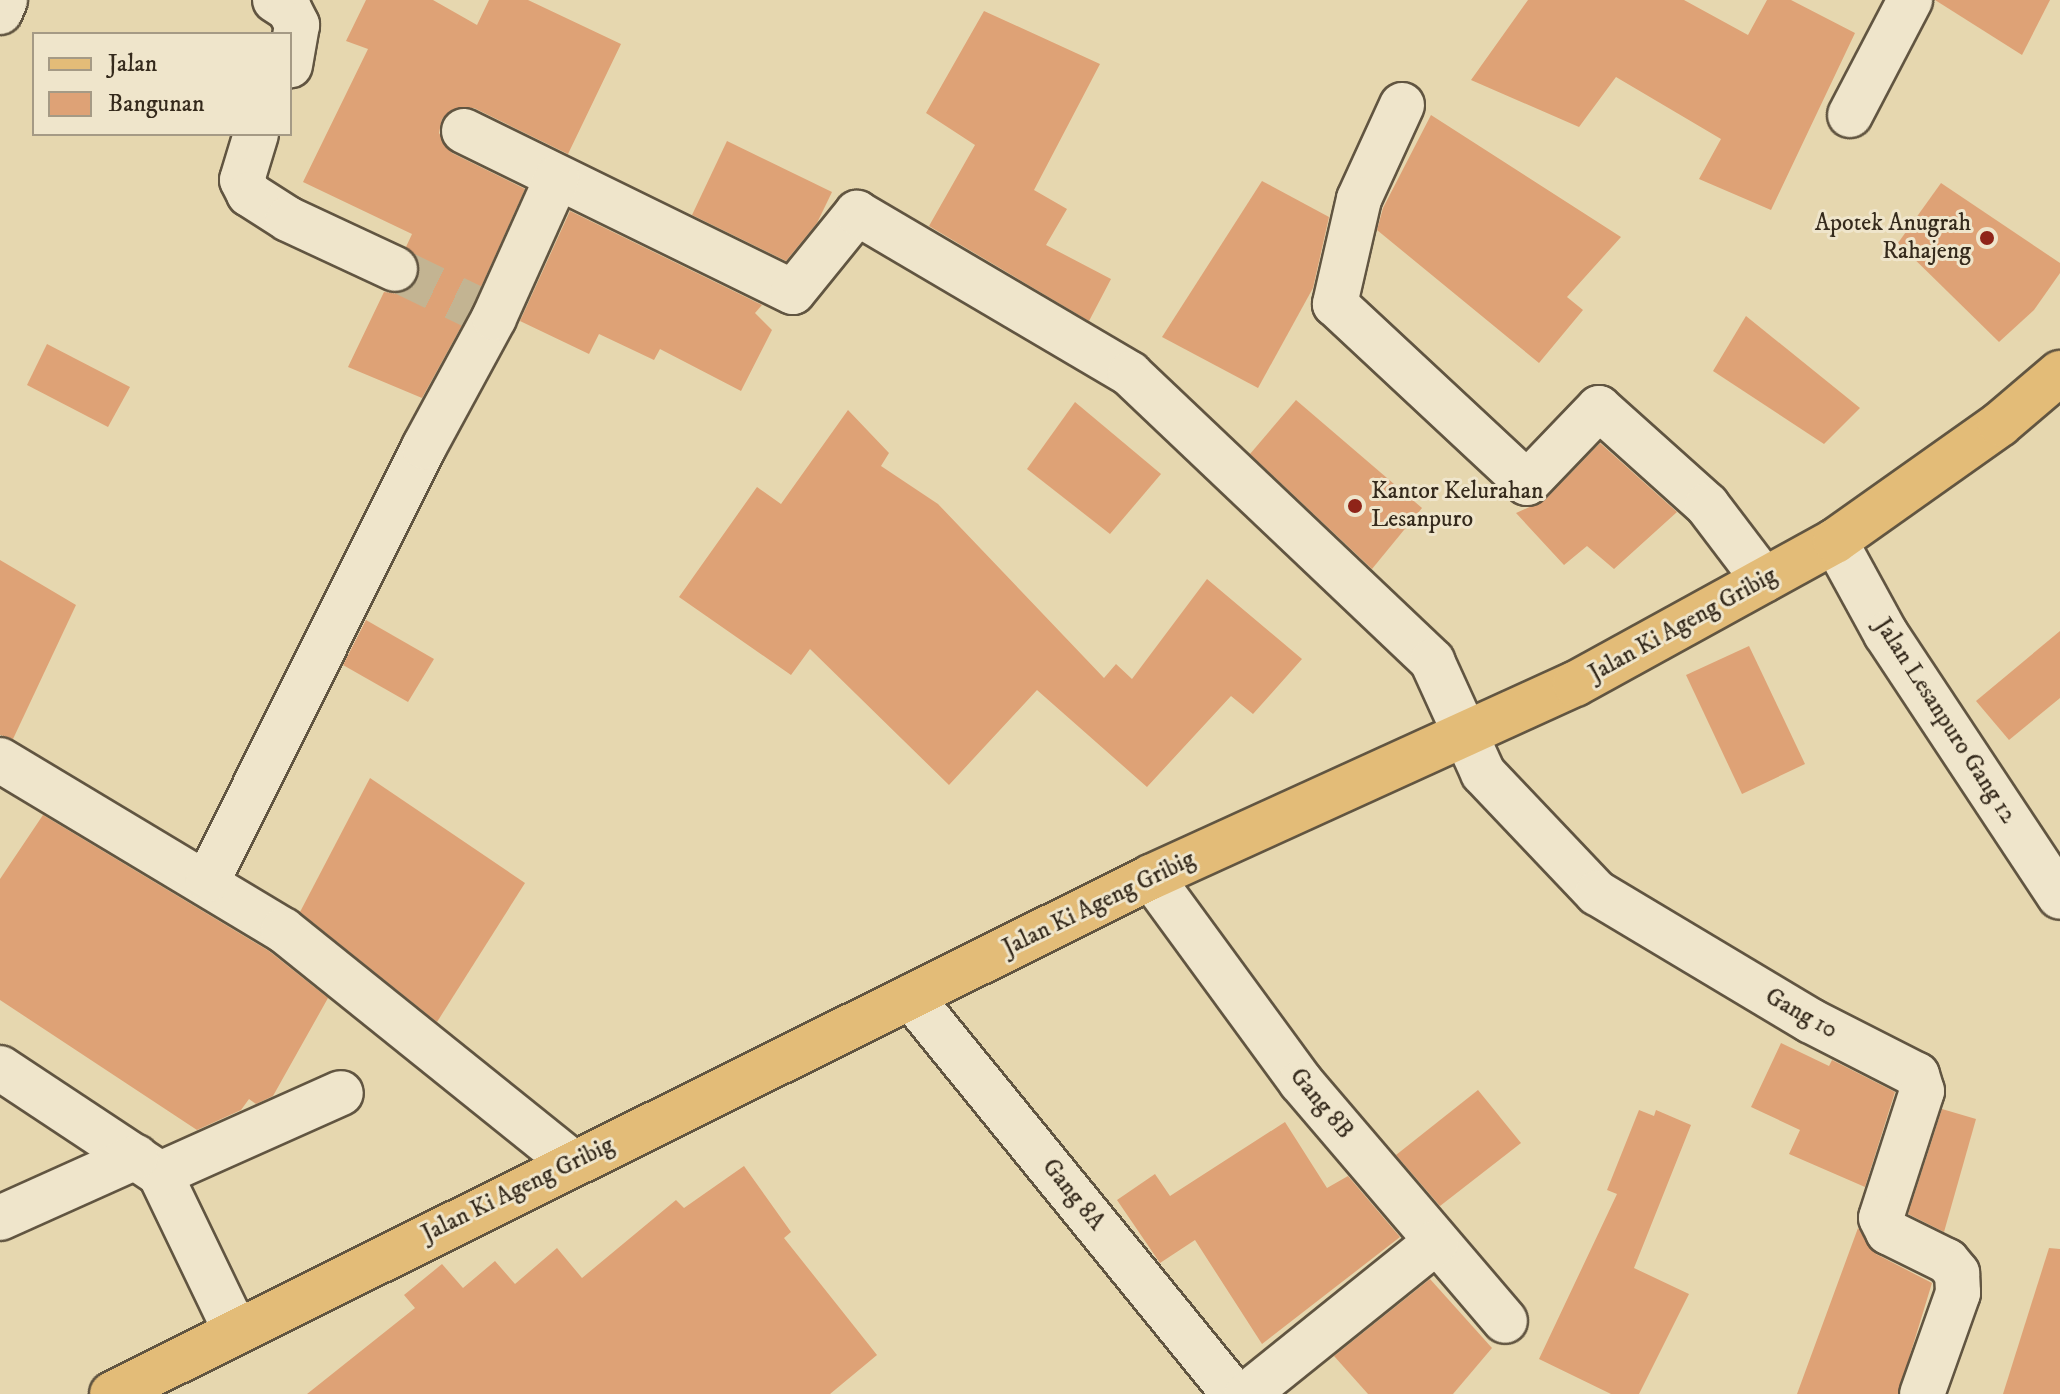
<!DOCTYPE html>
<style>
body{margin:0}
#map{position:relative;width:2060px;height:1394px;overflow:hidden;background:#e6d7af;font-family:"IM FELL DW Pica",serif}
div>[style]{position:absolute}
.building>*{inset:0;background:#dea276}
.street-tunnel>*{height:44px;margin-top:-22px;transform-origin:0;background:repeating-linear-gradient(90deg,#c3b492 0 44px,transparent 0 66px)}
.roads{filter:drop-shadow(2px 0 #615541) drop-shadow(-2px 0 #615541) drop-shadow(0 2px #615541) drop-shadow(0 -2px #615541)}
.street>*{height:44px;margin:-22px;padding:0 22px;transform-origin:22px;border-radius:22px;background:#efe5cb}
.secondary>*{height:44px;margin:-22px;padding:0 22px;transform-origin:22px;border-radius:22px;background:#efe5cb}
.primary>*{height:44px;margin:-22px;padding:0 22px;transform-origin:22px;border-radius:22px;background:#e3bc78}
.dots>*{width:22px;height:22px;translate:-50% -50%;box-sizing:border-box;border:4px solid #efe5cb;border-radius:50%}
span{translate:-50% -50%;white-space:nowrap;text-align:center;line-height:1.15;-webkit-text-stroke:6px #efe5cb;paint-order:stroke}
.poi-label{font-size:24px;color:#352a1c}
.right{translate:-100% -50%;text-align:right}
.left{translate:0 -50%;text-align:left}
.street-label{font-size:24px;color:#352a1c}
.legend{position:absolute;left:32px;top:32px;width:260px;height:104px;box-sizing:border-box;background:#efe5cb;border:2px solid #a59a85;margin:0;padding:10px 14px;list-style:none;font-size:24px;color:#352a1c}
.legend li{display:flex;align-items:center;gap:16px;height:40px}
.legend b{width:40px;border:2px solid #a59a85}
</style>
<div id="map">
<div class="building">
<div style="clip-path:polygon(366px 0,433px 0,477px 25px,489px 0,528px 0,621px 44px,568px 154px,474px 108px,451px 110px,442px 119px,439px 133px,452px 153px,525px 189px,472px 307px,422px 398px,348px 367px,384px 292px,398px 294px,417px 280px,420px 266px,406px 247px,412px 234px,303px 182px,368px 49px,346px 41px)"></div>
<div style="clip-path:polygon(1528px 0,1684px 0,1748px 35px,1767px 0,1791px 0,1855px 33px,1771px 210px,1699px 179px,1721px 139px,1616px 77px,1579px 127px,1471px 80px)"></div>
<div style="clip-path:polygon(1935px 0,2050px 0,2022px 55px)"></div>
<div style="clip-path:polygon(984px 11px,1100px 64px,1034px 190px,1067px 209px,1046px 245px,1111px 279px,1089px 321px,929px 226px,975px 145px,926px 113px)"></div>
<div style="clip-path:polygon(1431px 115px,1621px 237px,1567px 297px,1583px 310px,1539px 363px,1377px 230px,1383px 208px)"></div>
<div style="clip-path:polygon(727px 141px,832px 192px,817px 223px,786px 261px,692px 215px)"></div>
<div style="clip-path:polygon(1262px 181px,1329px 217px,1313px 288px,1258px 388px,1162px 337px)"></div>
<div style="clip-path:polygon(1941px 183px,2060px 263px,2060px 273px,2034px 310px,1999px 342px,1898px 243px)"></div>
<div style="clip-path:polygon(570px 211px,762px 305px,755px 313px,772px 330px,741px 391px,660px 349px,654px 360px,599px 334px,589px 354px,520px 321px)"></div>
<div style="clip-path:polygon(1746px 316px,1860px 408px,1824px 444px,1713px 371px)"></div>
<div style="clip-path:polygon(47px 344px,130px 387px,108px 427px,27px 385px)"></div>
<div style="clip-path:polygon(1296px 400px,1422px 508px,1372px 569px,1250px 454px)"></div>
<div style="clip-path:polygon(1075px 402px,1161px 474px,1110px 534px,1027px 469px)"></div>
<div style="clip-path:polygon(848px 410px,889px 453px,881px 466px,938px 504px,1104px 678px,1116px 664px,1132px 679px,1207px 579px,1302px 659px,1253px 714px,1231px 696px,1147px 787px,1037px 690px,949px 785px,810px 649px,791px 675px,679px 597px,757px 487px,781px 504px)"></div>
<div style="clip-path:polygon(1600px 443px,1677px 512px,1614px 569px,1587px 546px,1564px 565px,1516px 513px,1545px 500px)"></div>
<div style="clip-path:polygon(0 560px,76px 605px,13px 739px,0 735px)"></div>
<div style="clip-path:polygon(366px 620px,434px 659px,408px 702px,343px 665px)"></div>
<div style="clip-path:polygon(2060px 631px,2060px 698px,2009px 740px,1976px 701px)"></div>
<div style="clip-path:polygon(1749px 646px,1805px 764px,1742px 794px,1686px 675px)"></div>
<div style="clip-path:polygon(370px 778px,525px 883px,437px 1022px,300px 912px)"></div>
<div style="clip-path:polygon(43px 815px,269px 951px,328px 998px,273px 1096px,256px 1104px,249px 1099px,241px 1110px,197px 1130px,0 1000px,0 879px)"></div>
<div style="clip-path:polygon(1781px 1043px,1829px 1066px,1832px 1060px,1895px 1092px,1865px 1187px,1789px 1154px,1800px 1130px,1751px 1107px)"></div>
<div style="clip-path:polygon(1478px 1090px,1521px 1143px,1440px 1206px,1396px 1155px)"></div>
<div style="clip-path:polygon(1942px 1109px,1976px 1119px,1944px 1232px,1908px 1214px)"></div>
<div style="clip-path:polygon(1639px 1110px,1654px 1116px,1656px 1110px,1691px 1125px,1634px 1268px,1689px 1294px,1639px 1394px,1611px 1394px,1539px 1359px,1617px 1194px,1607px 1190px)"></div>
<div style="clip-path:polygon(1285px 1122px,1327px 1188px,1348px 1176px,1400px 1237px,1262px 1344px,1195px 1240px,1160px 1263px,1117px 1200px,1155px 1174px,1170px 1196px)"></div>
<div style="clip-path:polygon(744px 1166px,791px 1232px,784px 1238px,877px 1355px,830px 1394px,307px 1394px,415px 1308px,404px 1295px,442px 1264px,463px 1288px,495px 1261px,515px 1284px,557px 1248px,582px 1278px,676px 1200px,684px 1208px)"></div>
<div style="clip-path:polygon(1858px 1228px,1876px 1254px,1932px 1283px,1898px 1394px,1797px 1394px)"></div>
<div style="clip-path:polygon(2049px 1248px,2060px 1249px,2060px 1394px,2003px 1394px)"></div>
<div style="clip-path:polygon(1430px 1279px,1492px 1348px,1453px 1394px,1368px 1394px,1334px 1356px)"></div>
</div>
<div class="street-tunnel">
<div style="left:395px;top:269px;width:101px;rotate:25.8deg"></div>
</div>
<div class="roads">
<div class="street">
<div style="left:275px;top:0;width:17px;rotate:33deg"></div>
<div style="left:289px;top:9px;width:18px;rotate:63deg"></div>
<div style="left:297px;top:25px;width:41px;rotate:99.9deg"></div>
<div style="left:0;top:12px;width:13px;rotate:-67deg"></div>
<div style="left:1402px;top:105px;width:103px;rotate:114.6deg"></div>
<div style="left:1359px;top:199px;width:108px;rotate:102.9deg"></div>
<div style="left:1335px;top:304px;width:262px;rotate:43deg"></div>
<div style="left:1527px;top:483px;width:104px;rotate:-46.2deg"></div>
<div style="left:1599px;top:408px;width:145px;rotate:41.9deg"></div>
<div style="left:1707px;top:505px;width:94px;rotate:52.8deg"></div>
<div style="left:1850px;top:115px;width:130px;rotate:-62.4deg"></div>
<div style="left:464px;top:131px;width:366px;rotate:26.1deg"></div>
<div style="left:793px;top:292px;width:102px;rotate:-51deg"></div>
<div style="left:857px;top:213px;width:317px;rotate:30.5deg"></div>
<div style="left:1130px;top:374px;width:417px;rotate:43.5deg"></div>
<div style="left:1432px;top:661px;width:123px;rotate:65.5deg"></div>
<div style="left:1483px;top:773px;width:166px;rotate:46.5deg"></div>
<div style="left:1597px;top:893px;width:249px;rotate:30.9deg"></div>
<div style="left:1811px;top:1021px;width:119px;rotate:27deg"></div>
<div style="left:1917px;top:1075px;width:17px;rotate:73deg"></div>
<div style="left:1922px;top:1091px;width:133px;rotate:107.9deg"></div>
<div style="left:1881px;top:1218px;width:16px;rotate:63deg"></div>
<div style="left:1888px;top:1232px;width:66px;rotate:26.2deg"></div>
<div style="left:1947px;top:1261px;width:16px;rotate:50deg"></div>
<div style="left:1957px;top:1273px;width:20px;rotate:87deg"></div>
<div style="left:1958px;top:1293px;width:107px;rotate:109.6deg"></div>
<div style="left:256px;top:134px;width:48px;rotate:106.9deg"></div>
<div style="left:242px;top:180px;width:16px;rotate:63deg"></div>
<div style="left:249px;top:194px;width:46px;rotate:32.7deg"></div>
<div style="left:288px;top:219px;width:118px;rotate:25deg"></div>
<div style="left:0;top:760px;width:330px;rotate:31deg"></div>
<div style="left:283px;top:930px;width:372px;rotate:38.8deg"></div>
<div style="left:1151px;top:877px;width:254px;rotate:53.8deg"></div>
<div style="left:1301px;top:1082px;width:314px;rotate:49.5deg"></div>
<div style="left:208px;top:880px;width:484px;rotate:-63.5deg"></div>
<div style="left:424px;top:447px;width:147px;rotate:-61.5deg"></div>
<div style="left:494px;top:318px;width:154px;rotate:-65.8deg"></div>
<div style="left:911px;top:997px;width:512px;rotate:50.87deg"></div>
<div style="left:0;top:1068px;width:192px;rotate:33.5deg"></div>
<div style="left:160px;top:1174px;width:173px;rotate:64.3deg"></div>
<div style="left:160px;top:1174px;width:198px;rotate:-24.1deg"></div>
<div style="left:0;top:1218px;width:149px;rotate:-24.2deg"></div>
<div style="left:1247px;top:1394px;width:243px;rotate:-38.8deg"></div>
</div>
<div class="secondary">
<div style="left:1835px;top:541px;width:106px;rotate:61.3deg"></div>
<div style="left:1886px;top:634px;width:315px;rotate:56.5deg"></div>
</div>
<div class="primary">
<div style="left:112px;top:1394px;width:1161px;rotate:-26.45deg"></div>
<div style="left:1151px;top:877px;width:466px;rotate:-24.5deg"></div>
<div style="left:1575px;top:684px;width:297px;rotate:-28.8deg"></div>
<div style="left:1835px;top:541px;width:202px;rotate:-35.3deg"></div>
<div style="left:2000px;top:424px;width:79px;rotate:-40.4deg"></div>
</div>
</div>
<div class="dots">
<div style="left:1987px;top:238px;background:#8f2418"></div>
<div style="left:1355px;top:506px;background:#8f2418"></div>
</div>
<div class="poi-label">
<span class="right" style="left:1971px;top:238px">Apotek Anugrah<br>Rahajeng</span>
<span class="left" style="left:1371px;top:506px">Kantor Kelurahan<br>Lesanpuro</span>
</div>
<div class="street-label">
<span style="left:1683px;top:625px;rotate:-29deg">Jalan Ki Ageng Gribig</span>
<span style="left:1945px;top:721px;rotate:57deg">Jalan Lesanpuro Gang 12</span>
<span style="left:1099px;top:904px;rotate:-26deg">Jalan Ki Ageng Gribig</span>
<span style="left:1801px;top:1014px;rotate:29deg">Gang 10</span>
<span style="left:1321px;top:1104px;rotate:50deg">Gang 8B</span>
<span style="left:518px;top:1190px;rotate:-26deg">Jalan Ki Ageng Gribig</span>
<span style="left:1073px;top:1195px;rotate:51deg">Gang 8A</span>
</div>
<ul class="legend">
<li><b style="height:10px;background:#e3bc78"></b>Jalan</li>
<li><b style="height:22px;background:#dea276"></b>Bangunan</li>
</ul>
</div>
